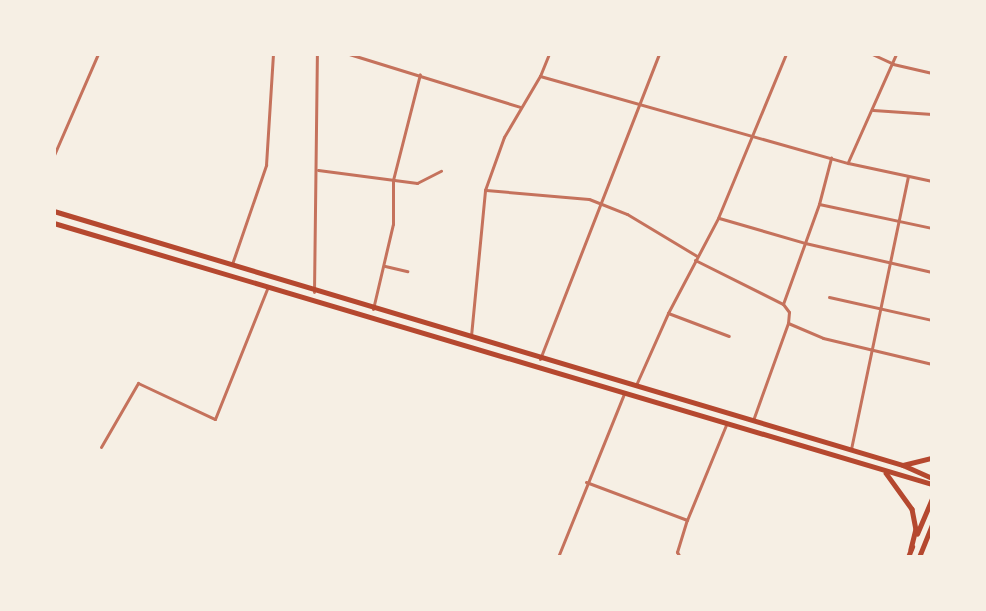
<!DOCTYPE html>
<style>
body{margin:0}
#map{position:relative;width:986px;height:611px;overflow:hidden;background:#f6efe4;font-family:"Noto Sans",sans-serif}
div>[style]{position:absolute}
.minor>*{height:3px;margin:-1.5px;padding:0 1.5px;transform-origin:1.5px;border-radius:1.5px;background:#c5725c}
.primary>*{height:4.5px;margin:-2.25px;padding:0 2.25px;transform-origin:2.25px;border-radius:2.25px;background:#b5482f}
.trunk>*{height:4.5px;margin:-2.25px;padding:0 2.25px;transform-origin:2.25px;border-radius:2.25px;background:#b5482f}
span{translate:-50% -50%;white-space:nowrap;text-align:center;line-height:1.15;-webkit-text-stroke:4.5px #f6efe4;paint-order:stroke}
.frame{position:absolute;inset:0;border:56px solid #f6efe4;pointer-events:none}
</style>
<div id="map">
<div class="minor">
<div style="left:349px;top:54px;width:179px;rotate:17.2deg"></div>
<div style="left:872px;top:54px;width:23px;rotate:25deg"></div>
<div style="left:893px;top:64px;width:40px;rotate:13deg"></div>
<div style="left:540px;top:76px;width:320px;rotate:15.8deg"></div>
<div style="left:848px;top:163px;width:86px;rotate:12.1deg"></div>
<div style="left:873px;top:110px;width:59px;rotate:3.9deg"></div>
<div style="left:54px;top:155px;width:110px;rotate:-66.5deg"></div>
<div style="left:848px;top:162px;width:118px;rotate:-66deg"></div>
<div style="left:318px;top:170px;width:100px;rotate:7.5deg"></div>
<div style="left:417px;top:183px;width:27px;rotate:-27deg"></div>
<div style="left:486px;top:190px;width:103px;rotate:5deg"></div>
<div style="left:589px;top:199px;width:41px;rotate:21.5deg"></div>
<div style="left:627px;top:214px;width:82px;rotate:31deg"></div>
<div style="left:819px;top:204px;width:116px;rotate:12deg"></div>
<div style="left:719px;top:218px;width:90px;rotate:16.2deg"></div>
<div style="left:805px;top:243px;width:130px;rotate:12.9deg"></div>
<div style="left:695px;top:260px;width:98px;rotate:26.6deg"></div>
<div style="left:783px;top:304px;width:10px;rotate:53deg"></div>
<div style="left:789px;top:312px;width:11px;rotate:95deg"></div>
<div style="left:788px;top:323px;width:103px;rotate:109.8deg"></div>
<div style="left:232px;top:264px;width:105px;rotate:-71deg"></div>
<div style="left:266px;top:165px;width:111px;rotate:-86.4deg"></div>
<div style="left:385px;top:266px;width:23px;rotate:13deg"></div>
<div style="left:314px;top:292px;width:238px;rotate:-89.3deg"></div>
<div style="left:829px;top:297px;width:106px;rotate:12.6deg"></div>
<div style="left:783px;top:304px;width:106px;rotate:-70.2deg"></div>
<div style="left:819px;top:204px;width:48px;rotate:-75.4deg"></div>
<div style="left:373px;top:309px;width:87px;rotate:-76.8deg"></div>
<div style="left:393px;top:224px;width:44px;rotate:-90deg"></div>
<div style="left:393px;top:180px;width:109px;rotate:-75.7deg"></div>
<div style="left:668px;top:313px;width:65px;rotate:20.7deg"></div>
<div style="left:788px;top:323px;width:38px;rotate:23deg"></div>
<div style="left:823px;top:338px;width:112px;rotate:13.4deg"></div>
<div style="left:471px;top:336px;width:147px;rotate:-84.5deg"></div>
<div style="left:485px;top:190px;width:56px;rotate:-70.3deg"></div>
<div style="left:504px;top:137px;width:71px;rotate:-59.5deg"></div>
<div style="left:540px;top:76px;width:24px;rotate:-68deg"></div>
<div style="left:540px;top:359px;width:327px;rotate:-68.7deg"></div>
<div style="left:636px;top:385px;width:79px;rotate:-66deg"></div>
<div style="left:668px;top:313px;width:107px;rotate:-62.2deg"></div>
<div style="left:718px;top:218px;width:178px;rotate:-67.5deg"></div>
<div style="left:101px;top:447px;width:74px;rotate:-60deg"></div>
<div style="left:138px;top:383px;width:85px;rotate:25.1deg"></div>
<div style="left:215px;top:419px;width:140px;rotate:-68.2deg"></div>
<div style="left:851px;top:449px;width:278px;rotate:-78.2deg"></div>
<div style="left:586px;top:482px;width:108px;rotate:20.6deg"></div>
<div style="left:687px;top:520px;width:103px;rotate:-67.7deg"></div>
<div style="left:558px;top:557px;width:176px;rotate:-68deg"></div>
<div style="left:680px;top:557px;width:6px;rotate:-121deg"></div>
<div style="left:677px;top:552px;width:34px;rotate:-73deg"></div>
</div>
<div class="primary">
<div style="left:54px;top:211px;width:886px;rotate:16.66deg"></div>
<div style="left:903px;top:465px;width:32px;rotate:24deg"></div>
<div style="left:54px;top:223px;width:916px;rotate:16.56deg"></div>
</div>
<div class="trunk">
<div style="left:903px;top:465px;width:30px;rotate:-14deg"></div>
<div style="left:886px;top:473px;width:44px;rotate:54.2deg"></div>
<div style="left:912px;top:509px;width:20px;rotate:79deg"></div>
<div style="left:916px;top:529px;width:21px;rotate:104deg"></div>
<div style="left:917px;top:534px;width:39px;rotate:-67deg"></div>
<div style="left:908px;top:557px;width:11px;rotate:-68deg"></div>
<div style="left:919px;top:557px;width:35px;rotate:-68deg"></div>
</div>
<div class="frame"></div>
</div>
